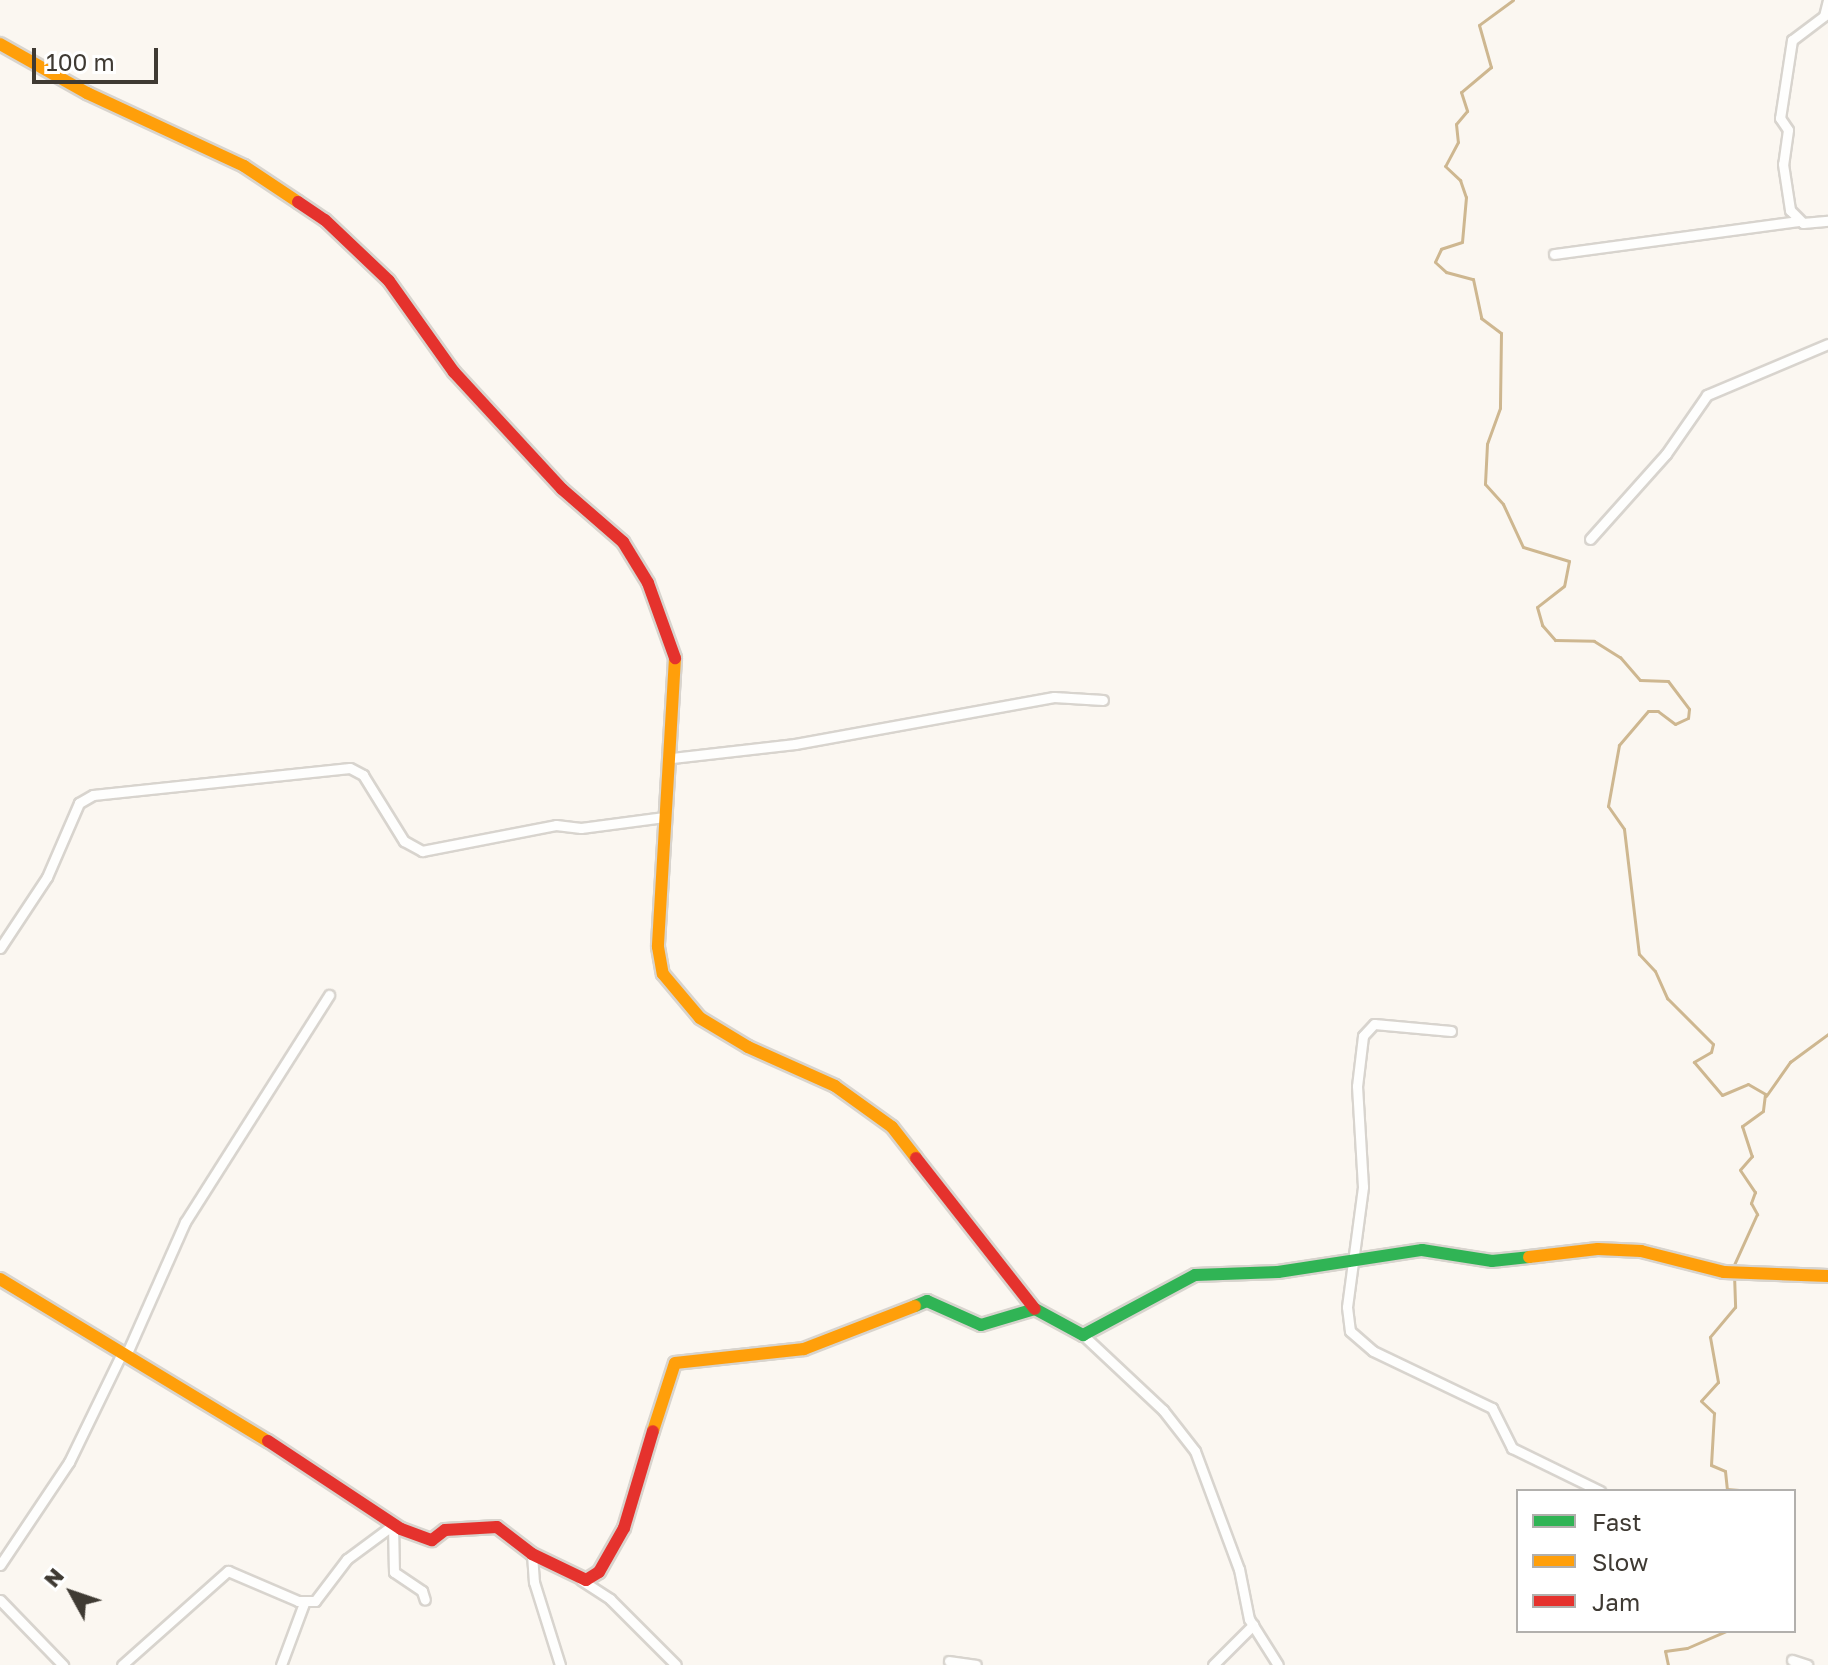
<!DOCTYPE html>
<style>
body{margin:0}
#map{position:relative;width:1828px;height:1665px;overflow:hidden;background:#fbf7f1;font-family:"Golos Text",sans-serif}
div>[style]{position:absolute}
.stream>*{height:3px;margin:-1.5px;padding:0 1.5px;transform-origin:1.5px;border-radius:1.5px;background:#ceb790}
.roads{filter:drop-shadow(2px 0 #d8d4ce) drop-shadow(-2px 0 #d8d4ce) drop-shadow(0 2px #d8d4ce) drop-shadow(0 -2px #d8d4ce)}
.street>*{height:9px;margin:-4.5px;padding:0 4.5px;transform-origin:4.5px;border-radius:4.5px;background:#fefefd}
.fast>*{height:12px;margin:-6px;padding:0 6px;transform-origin:6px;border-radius:6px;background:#30b455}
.slow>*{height:12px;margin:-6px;padding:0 6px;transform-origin:6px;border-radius:6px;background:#ff9f0a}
.jam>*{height:12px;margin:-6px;padding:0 6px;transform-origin:6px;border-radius:6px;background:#e5322d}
span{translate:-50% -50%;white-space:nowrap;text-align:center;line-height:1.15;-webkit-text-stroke:8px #fff;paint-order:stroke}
.legend{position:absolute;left:1516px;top:1489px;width:280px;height:144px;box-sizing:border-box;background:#fff;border:2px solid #b2b0ad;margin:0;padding:10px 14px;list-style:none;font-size:24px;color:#3f3a33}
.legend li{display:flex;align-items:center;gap:16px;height:40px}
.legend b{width:40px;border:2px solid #b2b0ad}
.north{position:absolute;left:32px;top:1553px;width:80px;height:80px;-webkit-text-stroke:6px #fff;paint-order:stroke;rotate:310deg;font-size:22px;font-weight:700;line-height:32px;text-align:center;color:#3f3a33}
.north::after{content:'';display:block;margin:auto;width:28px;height:36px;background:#3f3a33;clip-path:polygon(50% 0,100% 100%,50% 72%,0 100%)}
.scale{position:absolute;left:32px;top:48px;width:126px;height:36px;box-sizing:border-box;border:4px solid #3f3a33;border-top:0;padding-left:10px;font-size:24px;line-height:28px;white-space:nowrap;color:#3f3a33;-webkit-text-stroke:6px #fff;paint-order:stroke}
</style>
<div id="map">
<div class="stream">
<div style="left:1513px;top:0;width:42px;rotate:143.7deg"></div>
<div style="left:1479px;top:25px;width:44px;rotate:74.1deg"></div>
<div style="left:1491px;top:67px;width:39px;rotate:140deg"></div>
<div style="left:1461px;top:92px;width:20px;rotate:72deg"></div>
<div style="left:1467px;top:111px;width:17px;rotate:130deg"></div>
<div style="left:1456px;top:124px;width:18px;rotate:84deg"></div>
<div style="left:1458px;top:142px;width:27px;rotate:118deg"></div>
<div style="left:1445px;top:166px;width:21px;rotate:43deg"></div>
<div style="left:1460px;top:180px;width:18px;rotate:71deg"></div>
<div style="left:1466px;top:197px;width:45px;rotate:95.1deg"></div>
<div style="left:1462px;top:242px;width:22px;rotate:162deg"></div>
<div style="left:1441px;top:249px;width:14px;rotate:115deg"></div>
<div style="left:1435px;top:262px;width:15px;rotate:42deg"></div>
<div style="left:1446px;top:272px;width:28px;rotate:15deg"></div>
<div style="left:1473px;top:279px;width:40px;rotate:78deg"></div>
<div style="left:1481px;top:318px;width:25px;rotate:37deg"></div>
<div style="left:1501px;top:333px;width:75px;rotate:90.8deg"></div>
<div style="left:1500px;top:408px;width:38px;rotate:110deg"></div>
<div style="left:1487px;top:444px;width:40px;rotate:92.9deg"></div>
<div style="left:1485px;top:484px;width:27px;rotate:48deg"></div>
<div style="left:1503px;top:504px;width:47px;rotate:65.1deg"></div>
<div style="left:1523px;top:547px;width:48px;rotate:16.9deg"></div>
<div style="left:1569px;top:561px;width:25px;rotate:101deg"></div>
<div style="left:1564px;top:586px;width:34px;rotate:142deg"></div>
<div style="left:1537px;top:607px;width:19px;rotate:74deg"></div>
<div style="left:1542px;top:625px;width:20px;rotate:49deg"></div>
<div style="left:1555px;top:640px;width:39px;rotate:1deg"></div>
<div style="left:1594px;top:641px;width:31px;rotate:32deg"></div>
<div style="left:1620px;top:657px;width:30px;rotate:49deg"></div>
<div style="left:1640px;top:680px;width:28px;rotate:2deg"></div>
<div style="left:1668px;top:681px;width:35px;rotate:53deg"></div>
<div style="left:1689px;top:709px;width:9px;rotate:96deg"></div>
<div style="left:1688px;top:718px;width:14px;rotate:155deg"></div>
<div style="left:1675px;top:724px;width:21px;rotate:-143deg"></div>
<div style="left:1658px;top:711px;width:10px;rotate:180deg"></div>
<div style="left:1648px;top:711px;width:45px;rotate:130.5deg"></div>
<div style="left:1619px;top:745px;width:62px;rotate:100.2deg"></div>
<div style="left:1608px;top:806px;width:28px;rotate:55deg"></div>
<div style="left:1624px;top:829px;width:126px;rotate:83.2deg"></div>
<div style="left:1639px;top:954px;width:23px;rotate:47deg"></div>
<div style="left:1655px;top:971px;width:30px;rotate:66deg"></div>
<div style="left:1667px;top:998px;width:65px;rotate:45deg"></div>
<div style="left:1713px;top:1044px;width:8px;rotate:104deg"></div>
<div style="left:1711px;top:1052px;width:20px;rotate:150deg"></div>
<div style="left:1694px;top:1062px;width:43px;rotate:49.7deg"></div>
<div style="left:1722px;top:1095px;width:28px;rotate:-23deg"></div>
<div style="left:1748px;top:1084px;width:20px;rotate:30deg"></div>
<div style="left:1765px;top:1094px;width:17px;rotate:97deg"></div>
<div style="left:1763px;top:1111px;width:26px;rotate:144deg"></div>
<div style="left:1742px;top:1126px;width:32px;rotate:72deg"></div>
<div style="left:1752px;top:1156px;width:18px;rotate:131deg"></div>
<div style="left:1740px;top:1170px;width:27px;rotate:56deg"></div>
<div style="left:1755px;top:1192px;width:12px;rotate:110deg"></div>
<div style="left:1751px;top:1203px;width:13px;rotate:61deg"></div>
<div style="left:1757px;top:1214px;width:58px;rotate:114.4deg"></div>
<div style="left:1766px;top:1096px;width:42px;rotate:-54.8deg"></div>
<div style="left:1790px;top:1062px;width:47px;rotate:-36.4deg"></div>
<div style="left:1734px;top:1274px;width:33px;rotate:88deg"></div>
<div style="left:1735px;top:1307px;width:39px;rotate:130deg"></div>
<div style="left:1710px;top:1337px;width:46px;rotate:79.9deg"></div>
<div style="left:1718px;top:1382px;width:25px;rotate:132deg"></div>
<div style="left:1701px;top:1401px;width:18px;rotate:43deg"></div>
<div style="left:1714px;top:1413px;width:52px;rotate:93.3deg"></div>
<div style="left:1711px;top:1465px;width:15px;rotate:23deg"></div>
<div style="left:1725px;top:1471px;width:18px;rotate:84deg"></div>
<div style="left:1727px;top:1489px;width:21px;rotate:5deg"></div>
<div style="left:1668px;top:1665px;width:14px;rotate:-102deg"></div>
<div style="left:1665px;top:1651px;width:22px;rotate:-8deg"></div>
<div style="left:1687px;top:1648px;width:43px;rotate:-23.6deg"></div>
</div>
<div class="roads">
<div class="street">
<div style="left:1828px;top:0;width:16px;rotate:104deg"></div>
<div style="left:1824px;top:16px;width:40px;rotate:143deg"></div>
<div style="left:1792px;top:40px;width:79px;rotate:98.7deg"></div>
<div style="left:1780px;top:118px;width:14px;rotate:56deg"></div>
<div style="left:1788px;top:130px;width:34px;rotate:98deg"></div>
<div style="left:1783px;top:164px;width:47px;rotate:81.3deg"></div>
<div style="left:1790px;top:210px;width:18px;rotate:45deg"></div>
<div style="left:1803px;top:223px;width:25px;rotate:-5deg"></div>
<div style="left:1554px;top:254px;width:246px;rotate:-7.7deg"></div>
<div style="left:1590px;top:539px;width:114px;rotate:-48.2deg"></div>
<div style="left:1666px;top:454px;width:72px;rotate:-55.2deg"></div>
<div style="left:1707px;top:395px;width:131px;rotate:-22.9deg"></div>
<div style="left:672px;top:758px;width:124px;rotate:-6.5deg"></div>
<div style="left:795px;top:744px;width:263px;rotate:-10.3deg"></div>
<div style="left:1054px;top:697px;width:49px;rotate:3.5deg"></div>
<div style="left:0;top:948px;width:85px;rotate:-56.5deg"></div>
<div style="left:47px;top:877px;width:81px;rotate:-66.6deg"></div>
<div style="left:79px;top:803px;width:16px;rotate:-30deg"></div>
<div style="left:93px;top:795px;width:258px;rotate:-6deg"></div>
<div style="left:350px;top:768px;width:15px;rotate:28deg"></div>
<div style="left:363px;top:775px;width:78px;rotate:58.2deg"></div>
<div style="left:404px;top:841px;width:21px;rotate:29deg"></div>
<div style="left:422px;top:851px;width:136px;rotate:-11deg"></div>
<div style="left:556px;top:825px;width:25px;rotate:7deg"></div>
<div style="left:581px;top:828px;width:84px;rotate:-7.5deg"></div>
<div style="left:1451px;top:1031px;width:77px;rotate:-174.8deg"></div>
<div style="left:1374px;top:1024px;width:16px;rotate:133deg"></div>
<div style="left:1363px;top:1036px;width:50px;rotate:96.8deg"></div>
<div style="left:1357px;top:1086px;width:101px;rotate:86.6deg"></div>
<div style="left:1363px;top:1187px;width:121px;rotate:97.6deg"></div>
<div style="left:1347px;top:1307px;width:24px;rotate:83deg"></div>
<div style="left:1350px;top:1331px;width:30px;rotate:41deg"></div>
<div style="left:1373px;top:1351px;width:132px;rotate:25.6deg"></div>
<div style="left:1492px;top:1408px;width:45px;rotate:63.4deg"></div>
<div style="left:1512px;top:1448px;width:98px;rotate:26deg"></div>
<div style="left:1083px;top:1335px;width:110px;rotate:43.2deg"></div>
<div style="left:1163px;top:1410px;width:52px;rotate:52deg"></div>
<div style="left:1195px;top:1451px;width:126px;rotate:69.6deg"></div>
<div style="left:1239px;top:1569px;width:51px;rotate:78.7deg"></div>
<div style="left:1249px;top:1619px;width:54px;rotate:57.8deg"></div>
<div style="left:127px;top:1353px;width:143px;rotate:-66.1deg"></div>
<div style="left:185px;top:1222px;width:269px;rotate:-57.6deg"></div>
<div style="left:393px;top:1525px;width:47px;rotate:88.8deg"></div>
<div style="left:394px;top:1572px;width:34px;rotate:34deg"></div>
<div style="left:422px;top:1591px;width:9px;rotate:72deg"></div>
<div style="left:532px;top:1554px;width:28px;rotate:86deg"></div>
<div style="left:534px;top:1582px;width:87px;rotate:72.6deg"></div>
<div style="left:0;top:1565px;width:124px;rotate:-56.2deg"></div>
<div style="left:69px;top:1462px;width:123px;rotate:-64.1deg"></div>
<div style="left:581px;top:1580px;width:35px;rotate:33deg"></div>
<div style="left:610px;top:1599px;width:93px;rotate:45deg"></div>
<div style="left:0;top:1600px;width:91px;rotate:45.9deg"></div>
<div style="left:1792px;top:1660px;width:16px;rotate:18deg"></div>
<div style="left:949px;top:1661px;width:27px;rotate:8deg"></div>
<div style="left:122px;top:1665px;width:142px;rotate:-41.6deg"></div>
<div style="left:228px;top:1571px;width:76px;rotate:23.2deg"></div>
<div style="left:298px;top:1601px;width:17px"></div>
<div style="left:315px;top:1601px;width:53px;rotate:-52.7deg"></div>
<div style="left:347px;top:1559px;width:57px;rotate:-36.5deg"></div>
<div style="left:281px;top:1665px;width:66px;rotate:-69.6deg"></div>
<div style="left:1213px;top:1665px;width:57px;rotate:-45deg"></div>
</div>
<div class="fast">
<div style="left:915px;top:1306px;width:13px;rotate:-23deg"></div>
<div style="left:927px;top:1301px;width:59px;rotate:24deg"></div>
<div style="left:981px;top:1325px;width:56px;rotate:-16.5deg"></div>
<div style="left:1035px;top:1309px;width:55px;rotate:28.4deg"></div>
<div style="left:1083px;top:1335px;width:127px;rotate:-28.2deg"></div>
<div style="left:1195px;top:1275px;width:83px;rotate:-2.1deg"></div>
<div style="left:1278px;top:1272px;width:146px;rotate:-8.7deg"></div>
<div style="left:1422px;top:1250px;width:71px;rotate:8.9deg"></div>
<div style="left:1492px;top:1261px;width:37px;rotate:-6deg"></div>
</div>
<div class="slow">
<div style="left:0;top:44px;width:100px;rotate:29.4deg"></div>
<div style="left:87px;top:93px;width:173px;rotate:24.9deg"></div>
<div style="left:244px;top:166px;width:65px;rotate:33.7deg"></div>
<div style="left:675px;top:658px;width:289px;rotate:93.4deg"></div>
<div style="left:658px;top:947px;width:27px;rotate:80deg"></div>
<div style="left:663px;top:974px;width:57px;rotate:49.9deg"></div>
<div style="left:700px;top:1018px;width:56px;rotate:31.1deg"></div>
<div style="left:748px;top:1047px;width:95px;rotate:24.1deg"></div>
<div style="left:835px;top:1086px;width:70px;rotate:35.7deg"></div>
<div style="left:892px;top:1127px;width:39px;rotate:52deg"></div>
<div style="left:1529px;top:1257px;width:69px;rotate:-6.6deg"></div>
<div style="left:1598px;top:1249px;width:43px;rotate:2.7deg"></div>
<div style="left:1641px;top:1251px;width:86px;rotate:14.2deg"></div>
<div style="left:1724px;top:1272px;width:104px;rotate:2.2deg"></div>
<div style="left:0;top:1279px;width:313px;rotate:31.2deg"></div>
<div style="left:653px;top:1431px;width:71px;rotate:-72.1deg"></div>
<div style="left:675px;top:1363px;width:130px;rotate:-6.2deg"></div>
<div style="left:804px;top:1349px;width:119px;rotate:-21.2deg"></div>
</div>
<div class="jam">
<div style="left:298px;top:202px;width:32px;rotate:34deg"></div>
<div style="left:325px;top:220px;width:88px;rotate:43.6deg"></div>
<div style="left:389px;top:281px;width:112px;rotate:54.5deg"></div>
<div style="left:454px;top:372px;width:159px;rotate:47.3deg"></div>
<div style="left:562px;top:489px;width:81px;rotate:41deg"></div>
<div style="left:623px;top:542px;width:48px;rotate:58.6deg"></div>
<div style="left:648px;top:583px;width:80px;rotate:70.2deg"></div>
<div style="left:916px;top:1158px;width:192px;rotate:51.8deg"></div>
<div style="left:268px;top:1441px;width:159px;rotate:33.5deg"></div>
<div style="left:401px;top:1529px;width:33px;rotate:20deg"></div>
<div style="left:432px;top:1540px;width:16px;rotate:-38deg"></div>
<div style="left:445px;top:1530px;width:52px;rotate:-3.3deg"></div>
<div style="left:497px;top:1527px;width:44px;rotate:37.6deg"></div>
<div style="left:532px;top:1554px;width:60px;rotate:25.7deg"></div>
<div style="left:586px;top:1580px;width:15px;rotate:-32deg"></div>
<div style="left:599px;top:1572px;width:51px;rotate:-60.4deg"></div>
<div style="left:624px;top:1528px;width:101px;rotate:-73.4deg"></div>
</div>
</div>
<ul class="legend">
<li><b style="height:10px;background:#30b455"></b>Fast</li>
<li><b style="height:10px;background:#ff9f0a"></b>Slow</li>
<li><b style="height:10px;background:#e5322d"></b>Jam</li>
</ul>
<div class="north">N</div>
<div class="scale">100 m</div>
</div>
